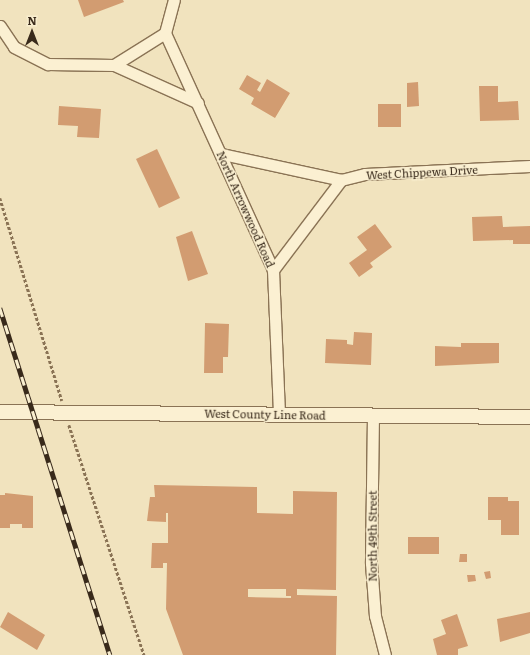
<!DOCTYPE html>
<style>
body{margin:0}
#map{position:relative;width:530px;height:655px;overflow:hidden;background:#f1e3be;font-family:Literata,serif}
div>[style]{position:absolute}
.building>*{inset:0;background:#d29c71}
.path>*{height:2.5px;margin-top:-1.25px;transform-origin:0;background:repeating-linear-gradient(90deg,#8a7355 0 3px,transparent 0 5px)}
.roads{filter:drop-shadow(1px 0 #8a7355) drop-shadow(-1px 0 #8a7355) drop-shadow(0 1px #8a7355) drop-shadow(0 -1px #8a7355)}
.minor>*{height:11px;margin:-5.5px;padding:0 5.5px;transform-origin:5.5px;border-radius:5.5px;background:#fbf0d2}
.tertiary>*{height:14px;margin:-7px;padding:0 7px;transform-origin:7px;border-radius:7px;background:#fbf0d2}
.rail>*{height:4.5px;margin-top:-2.25px;transform-origin:0;background:repeating-linear-gradient(90deg,#f8edce 0 9px,#392a1b 0 18px);box-sizing:border-box;border-block:1px solid #392a1b}
span{translate:-50% -50%;white-space:nowrap;text-align:center;line-height:1.15;-webkit-text-stroke:3px #f8edce;paint-order:stroke}
.street-label{font-size:11px;color:#392a1b}
.north{position:absolute;left:12px;top:12px;width:40px;height:40px;-webkit-text-stroke:3px #f8edce;paint-order:stroke;rotate:0deg;font-size:11px;font-weight:700;line-height:16px;text-align:center;color:#392a1b}
.north::after{content:'';display:block;margin:auto;width:14px;height:18px;background:#392a1b;clip-path:polygon(50% 0,100% 100%,50% 72%,0 100%)}
</style>
<div id="map">
<div class="building">
<div style="clip-path:polygon(78px 0,123px 0,124px 2px,84px 17px)"></div>
<div style="clip-path:polygon(247px 75px,261px 83px,257px 90px,260px 92px,267px 79px,290px 93px,275px 118px,251px 104px,254px 98px,239px 89px)"></div>
<div style="clip-path:polygon(418px 82px,419px 106px,407px 107px,407px 83px)"></div>
<div style="clip-path:polygon(479px 86px,498px 86px,498px 102px,518px 101px,519px 120px,480px 121px)"></div>
<div style="clip-path:polygon(378px 104px,401px 104px,401px 127px,378px 127px)"></div>
<div style="clip-path:polygon(59px 106px,101px 109px,99px 138px,77px 137px,78px 126px,58px 125px)"></div>
<div style="clip-path:polygon(157px 149px,180px 198px,159px 208px,136px 159px)"></div>
<div style="clip-path:polygon(502px 216px,503px 227px,530px 226px,530px 244px,513px 244px,513px 240px,473px 241px,472px 217px)"></div>
<div style="clip-path:polygon(375px 224px,392px 247px,370px 263px,373px 267px,359px 277px,349px 263px,367px 250px,357px 237px)"></div>
<div style="clip-path:polygon(192px 231px,208px 274px,188px 281px,176px 237px)"></div>
<div style="clip-path:polygon(205px 323px,229px 324px,228px 357px,223px 357px,223px 373px,204px 373px)"></div>
<div style="clip-path:polygon(354px 332px,372px 333px,371px 365px,325px 363px,326px 339px,347px 340px,347px 344px,353px 345px)"></div>
<div style="clip-path:polygon(461px 343px,499px 343px,499px 363px,435px 366px,435px 346px,461px 347px)"></div>
<div style="clip-path:polygon(evenodd,154px 485px,257px 487px,257px 513px,293px 514px,293px 491px,337px 492px,336px 590px,297px 589px,297px 595px,337px 596px,336px 655px,183px 655px,166px 609px,167px 563px,163px 563px,163px 568px,151px 568px,152px 543px,168px 543px,168px 513px,166px 513px,166px 522px,147px 521px,150px 497px,155px 497px,154px 485px,248px 589px,286px 589px,286px 596px,291px 596px,291px 598px,248px 597px,248px 589px)"></div>
<div style="clip-path:polygon(5px 493px,33px 496px,33px 528px,22px 528px,22px 524px,10px 524px,10px 528px,0 528px,0 495px,5px 495px)"></div>
<div style="clip-path:polygon(488px 497px,508px 497px,508px 501px,519px 501px,519px 535px,501px 535px,501px 520px,488px 520px)"></div>
<div style="clip-path:polygon(408px 537px,439px 537px,439px 554px,408px 554px)"></div>
<div style="clip-path:polygon(460px 554px,467px 554px,467px 562px,459px 562px)"></div>
<div style="clip-path:polygon(490px 571px,491px 578px,486px 579px,484px 572px)"></div>
<div style="clip-path:polygon(467px 575px,475px 575px,476px 581px,468px 582px)"></div>
<div style="clip-path:polygon(8px 612px,45px 635px,37px 650px,0 627px)"></div>
<div style="clip-path:polygon(530px 612px,530px 633px,500px 642px,497px 619px)"></div>
<div style="clip-path:polygon(457px 614px,468px 646px,458px 649px,458px 655px,437px 655px,433px 639px,446px 634px,441px 620px)"></div>
</div>
<div class="path">
<div style="left:0;top:198px;width:212px;rotate:73deg"></div>
<div style="left:69px;top:425px;width:242px;rotate:71.9deg"></div>
</div>
<div class="roads">
<div class="minor">
<div style="left:0;top:26px;width:25px;rotate:56deg"></div>
<div style="left:14px;top:47px;width:38px;rotate:27deg"></div>
<div style="left:48px;top:64px;width:66px;rotate:0.9deg"></div>
<div style="left:114px;top:65px;width:92px;rotate:24.3deg"></div>
<div style="left:165px;top:33px;width:260px;rotate:65.5deg"></div>
<div style="left:273px;top:270px;width:145px;rotate:87.6deg"></div>
<div style="left:114px;top:65px;width:60px;rotate:-32.1deg"></div>
<div style="left:165px;top:33px;width:34px;rotate:-75deg"></div>
<div style="left:222px;top:154px;width:122px;rotate:12.3deg"></div>
<div style="left:341px;top:180px;width:25px;rotate:-14deg"></div>
<div style="left:365px;top:174px;width:165px;rotate:-2.8deg"></div>
<div style="left:273px;top:270px;width:113px;rotate:-52.9deg"></div>
<div style="left:373px;top:415px;width:148px;rotate:90.8deg"></div>
<div style="left:371px;top:563px;width:53px;rotate:85.7deg"></div>
<div style="left:375px;top:616px;width:40px;rotate:75.6deg"></div>
</div>
<div class="tertiary">
<div style="left:0;top:412px;width:530px;rotate:0.54deg"></div>
</div>
</div>
<div class="rail">
<div style="left:0;top:308px;width:364px;rotate:72.4deg"></div>
</div>
<div class="street-label">
<span style="left:422px;top:172px;rotate:-3deg">West Chippewa Drive</span>
<span style="left:246px;top:209px;rotate:66deg">North Arrowwood Road</span>
<span style="left:265px;top:414px;rotate:1deg">West County Line Road</span>
<span style="left:372px;top:536px;rotate:-90deg">North 49th Street</span>
</div>
<div class="north">N</div>
</div>
